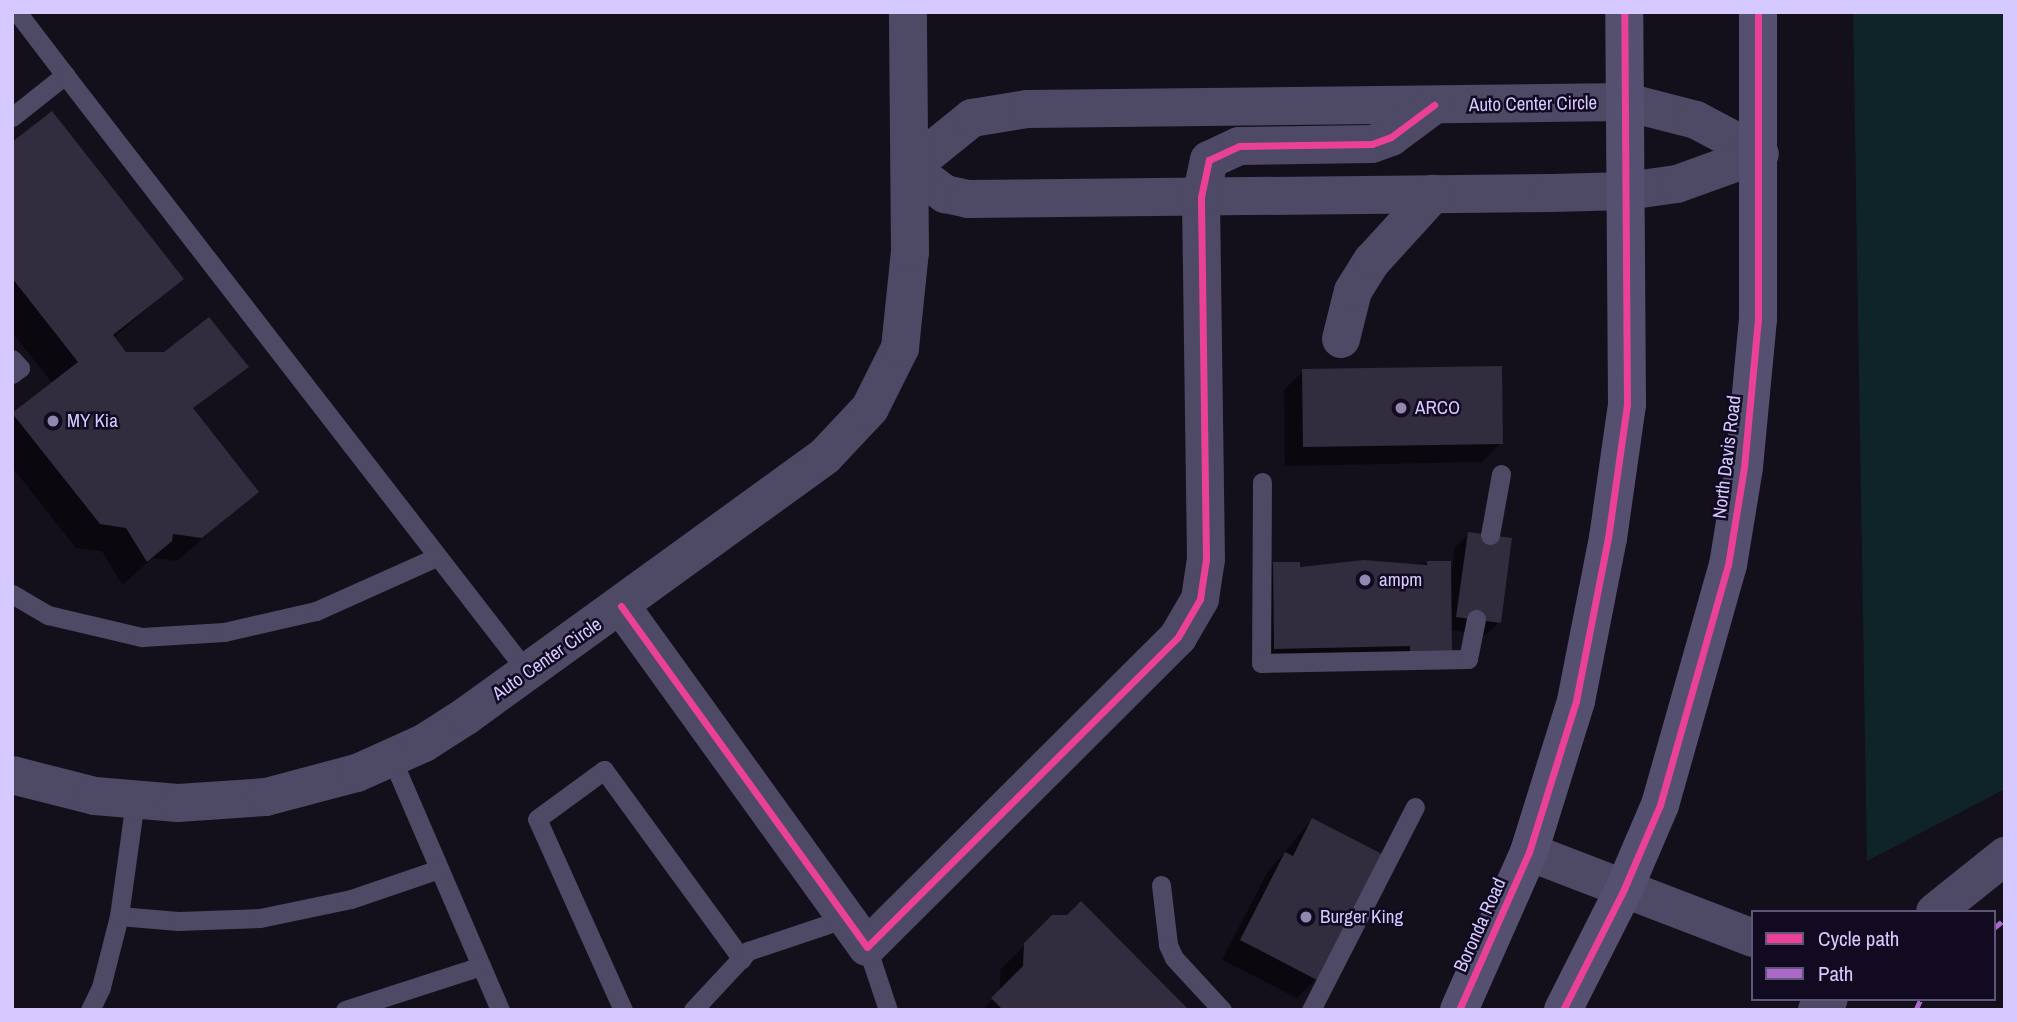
<!DOCTYPE html>
<style>
body{margin:0}
#map{position:relative;width:2017px;height:1022px;overflow:hidden;background:#130f1b;font-family:"Archivo Narrow",sans-serif}
div>[style]{position:absolute}
.green>*{inset:0;background:#0e2428}
.shadow>*{inset:0;background:#0007}
.building>*{inset:0;background:#312c3e}
.lane>*{height:19px;margin:-9.5px;padding:0 9.5px;transform-origin:9.5px;border-radius:9.5px;background:#4e4964}
.street>*{height:38px;margin:-19px;padding:0 19px;transform-origin:19px;border-radius:19px;background:#4e4964}
.secondary>*{height:38px;margin:-19px;padding:0 19px;transform-origin:19px;border-radius:19px;background:#55506f}
.quiet>*{height:5px;margin-top:-2.5px;transform-origin:0;background:repeating-linear-gradient(90deg,#ac68c9 0 10px,transparent 0 15px)}
.cycleway>*{height:7px;margin:-3.5px;padding:0 3.5px;transform-origin:3.5px;border-radius:3.5px;background:#ea4096}
.dots>*{width:19px;height:19px;translate:-50% -50%;box-sizing:border-box;border:4px solid #110a20;border-radius:50%}
span{translate:-50% -50%;white-space:nowrap;text-align:center;line-height:1.15;-webkit-text-stroke:5px #110a20;paint-order:stroke}
.street-label{font-size:19px;color:#d6c9ff}
.poi-label{font-size:19px;color:#d6c9ff}
.left{translate:0 -50%;text-align:left}
.frame{position:absolute;inset:0;border:14px solid #d6c9ff;pointer-events:none}
.legend{position:absolute;left:1751px;top:910px;width:245px;height:91px;box-sizing:border-box;background:#110a20;border:2px solid #605679;margin:0;padding:9px 12px;list-style:none;font-size:21px;color:#d6c9ff}
.legend li{display:flex;align-items:center;gap:14px;height:35px}
.legend b{width:35px;border:2px solid #605679}
</style>
<div id="map">
<div class="green">
<div style="clip-path:polygon(1853px 12px,2005px 12px,2005px 789px,1867px 861px)"></div>
</div>
<div class="shadow">
<div style="clip-path:polygon(12px 144px,182px 279px,113px 338px,126px 354px,191px 408px,256px 492px,177px 561px,153px 558px,122px 585px,102px 551px,76px 548px,12px 467px,12px 416px,53px 384px,12px 332px)"></div>
<div style="clip-path:polygon(1303px 371px,1501px 443px,1482px 462px,1285px 466px,1284px 390px)"></div>
<div style="clip-path:polygon(1469px 534px,1499px 622px,1486px 635px,1450px 630px,1450px 650px,1431px 670px,1256px 668px,1255px 583px,1274px 564px,1299px 569px,1428px 563px,1451px 576px,1455px 547px)"></div>
<div style="clip-path:polygon(1312px 820px,1316px 979px,1297px 998px,1222px 960px,1267px 873px)"></div>
<div style="clip-path:polygon(1053px 917px,1187px 1010px,982px 1010px,999px 992px,1001px 969px)"></div>
</div>
<div class="building">
<div style="clip-path:polygon(52px 111px,184px 279px,113px 335px,126px 352px,164px 352px,209px 317px,249px 367px,193px 408px,259px 492px,202px 538px,173px 534px,172px 541px,147px 562px,126px 528px,100px 524px,12px 413px,78px 362px,12px 278px,12px 142px)"></div>
<div style="clip-path:polygon(1502px 366px,1503px 444px,1303px 447px,1302px 369px)"></div>
<div style="clip-path:polygon(1468px 532px,1512px 538px,1501px 623px,1456px 617px)"></div>
<div style="clip-path:polygon(1364px 560px,1427px 565px,1427px 561px,1451px 561px,1452px 651px,1410px 652px,1410px 646px,1274px 649px,1273px 562px,1300px 562px,1300px 567px)"></div>
<div style="clip-path:polygon(1312px 818px,1382px 854px,1317px 980px,1240px 940px,1285px 852px,1293px 856px)"></div>
<div style="clip-path:polygon(1081px 901px,1189px 1010px,1003px 1010px,991px 998px,1023px 966px,1024px 943px,1052px 915px,1067px 915px)"></div>
</div>
<div class="lane">
<div style="left:17px;top:12px;width:79px;rotate:52.7deg"></div>
<div style="left:12px;top:117px;width:68px;rotate:-38.4deg"></div>
<div style="left:65px;top:75px;width:756px;rotate:52.25deg"></div>
<div style="left:12px;top:359px;width:12px;rotate:48deg"></div>
<div style="left:20px;top:368px;width:10px;rotate:143deg"></div>
<div style="left:1262px;top:482px;width:181px;rotate:90.3deg"></div>
<div style="left:1261px;top:663px;width:207px;rotate:-1.1deg"></div>
<div style="left:1468px;top:659px;width:41px;rotate:-78.7deg"></div>
<div style="left:1490px;top:535px;width:62px;rotate:-79.8deg"></div>
<div style="left:12px;top:594px;width:42px;rotate:30.3deg"></div>
<div style="left:48px;top:615px;width:97px;rotate:13.2deg"></div>
<div style="left:142px;top:637px;width:82px;rotate:-3.5deg"></div>
<div style="left:224px;top:632px;width:94px;rotate:-12.9deg"></div>
<div style="left:316px;top:611px;width:133px;rotate:-24.1deg"></div>
<div style="left:392px;top:759px;width:273px;rotate:66.7deg"></div>
<div style="left:1161px;top:885px;width:60px;rotate:83.3deg"></div>
<div style="left:1168px;top:945px;width:14px;rotate:65deg"></div>
<div style="left:1174px;top:958px;width:71px;rotate:47.3deg"></div>
<div style="left:119px;top:916px;width:59px;rotate:4.8deg"></div>
<div style="left:178px;top:921px;width:82px;rotate:-2.1deg"></div>
<div style="left:260px;top:918px;width:93px;rotate:-11.8deg"></div>
<div style="left:351px;top:899px;width:93px;rotate:-18.8deg"></div>
<div style="left:867px;top:947px;width:66px;rotate:71.6deg"></div>
<div style="left:90px;top:1010px;width:25px;rotate:-64deg"></div>
<div style="left:101px;top:987px;width:73px;rotate:-75.8deg"></div>
<div style="left:119px;top:916px;width:117px;rotate:-82.1deg"></div>
<div style="left:345px;top:1010px;width:143px;rotate:-17.9deg"></div>
<div style="left:623px;top:1010px;width:209px;rotate:-114.2deg"></div>
<div style="left:537px;top:819px;width:83px;rotate:-36.2deg"></div>
<div style="left:604px;top:770px;width:234px;rotate:53.9deg"></div>
<div style="left:693px;top:1010px;width:81px;rotate:-47deg"></div>
<div style="left:748px;top:951px;width:103px;rotate:-18.6deg"></div>
<div style="left:1311px;top:1010px;width:228px;rotate:-62.9deg"></div>
</div>
<div class="street">
<div style="left:910px;top:168px;width:80px;rotate:-38.9deg"></div>
<div style="left:972px;top:118px;width:56px;rotate:-9.3deg"></div>
<div style="left:1027px;top:109px;width:599px;rotate:-0.67deg"></div>
<div style="left:1626px;top:102px;width:72px;rotate:14.4deg"></div>
<div style="left:1696px;top:120px;width:72px;rotate:28deg"></div>
<div style="left:910px;top:168px;width:44px;rotate:36.6deg"></div>
<div style="left:945px;top:194px;width:24px;rotate:12deg"></div>
<div style="left:968px;top:199px;width:584px;rotate:-0.59deg"></div>
<div style="left:1552px;top:193px;width:75px;rotate:-1.5deg"></div>
<div style="left:1627px;top:191px;width:50px;rotate:-8deg"></div>
<div style="left:1677px;top:184px;width:88px;rotate:-19.9deg"></div>
<div style="left:1341px;top:339px;width:49px;rotate:-76deg"></div>
<div style="left:1353px;top:291px;width:36px;rotate:-58deg"></div>
<div style="left:1372px;top:261px;width:91px;rotate:-47.7deg"></div>
<div style="left:621px;top:606px;width:420px;rotate:54.2deg"></div>
<div style="left:867px;top:947px;width:439px;rotate:-44.9deg"></div>
<div style="left:1178px;top:637px;width:44px;rotate:-59.9deg"></div>
<div style="left:1200px;top:599px;width:40px;rotate:-81.5deg"></div>
<div style="left:1206px;top:559px;width:362px;rotate:-90.8deg"></div>
<div style="left:1201px;top:197px;width:38px;rotate:-78deg"></div>
<div style="left:1209px;top:160px;width:33px;rotate:-25deg"></div>
<div style="left:1239px;top:146px;width:133px;rotate:-0.9deg"></div>
<div style="left:1372px;top:144px;width:20px;rotate:-20deg"></div>
<div style="left:1391px;top:137px;width:54px;rotate:-36.7deg"></div>
<div style="left:12px;top:775px;width:86px;rotate:14.2deg"></div>
<div style="left:95px;top:796px;width:83px;rotate:4.8deg"></div>
<div style="left:178px;top:803px;width:88px;rotate:-3.9deg"></div>
<div style="left:266px;top:797px;width:94px;rotate:-14.8deg"></div>
<div style="left:357px;top:773px;width:73px;rotate:-24.1deg"></div>
<div style="left:424px;top:743px;width:50px;rotate:-32.7deg"></div>
<div style="left:466px;top:716px;width:443px;rotate:-35.9deg"></div>
<div style="left:825px;top:456px;width:66px;rotate:-46.8deg"></div>
<div style="left:870px;top:408px;width:67px;rotate:-63.4deg"></div>
<div style="left:900px;top:348px;width:97px;rotate:-84.1deg"></div>
<div style="left:910px;top:252px;width:240px;rotate:-90.5deg"></div>
<div style="left:1529px;top:852px;width:240px;rotate:21deg"></div>
<div style="left:1935px;top:912px;width:90px;rotate:-38.7deg"></div>
<div style="left:1817px;top:1010px;width:16px;rotate:-43deg"></div>
</div>
<div class="secondary">
<div style="left:1459px;top:1010px;width:173px;rotate:-66.1deg"></div>
<div style="left:1529px;top:852px;width:158px;rotate:-72.7deg"></div>
<div style="left:1576px;top:701px;width:166px;rotate:-78.9deg"></div>
<div style="left:1608px;top:538px;width:135px;rotate:-81.9deg"></div>
<div style="left:1627px;top:404px;width:392px;rotate:-90.4deg"></div>
<div style="left:1563px;top:1010px;width:136px;rotate:-63.2deg"></div>
<div style="left:1624px;top:889px;width:91px;rotate:-66.8deg"></div>
<div style="left:1660px;top:805px;width:249px;rotate:-74.2deg"></div>
<div style="left:1728px;top:565px;width:99px;rotate:-80.7deg"></div>
<div style="left:1744px;top:467px;width:149px;rotate:-84.6deg"></div>
<div style="left:1758px;top:319px;width:307px;rotate:-90deg"></div>
</div>
<div class="quiet">
<div style="left:1994px;top:928px;width:14px;rotate:-39deg"></div>
<div style="left:1916px;top:1010px;width:12px;rotate:-66deg"></div>
</div>
<div class="cycleway">
<div style="left:621px;top:606px;width:420px;rotate:54.2deg"></div>
<div style="left:867px;top:947px;width:439px;rotate:-44.9deg"></div>
<div style="left:1178px;top:637px;width:44px;rotate:-59.9deg"></div>
<div style="left:1200px;top:599px;width:40px;rotate:-81.5deg"></div>
<div style="left:1206px;top:559px;width:362px;rotate:-90.8deg"></div>
<div style="left:1201px;top:197px;width:38px;rotate:-78deg"></div>
<div style="left:1209px;top:160px;width:33px;rotate:-25deg"></div>
<div style="left:1239px;top:146px;width:133px;rotate:-0.9deg"></div>
<div style="left:1372px;top:144px;width:20px;rotate:-20deg"></div>
<div style="left:1391px;top:137px;width:54px;rotate:-36.7deg"></div>
<div style="left:1459px;top:1010px;width:173px;rotate:-66.1deg"></div>
<div style="left:1529px;top:852px;width:158px;rotate:-72.7deg"></div>
<div style="left:1576px;top:701px;width:166px;rotate:-78.9deg"></div>
<div style="left:1608px;top:538px;width:135px;rotate:-81.9deg"></div>
<div style="left:1627px;top:404px;width:392px;rotate:-90.4deg"></div>
<div style="left:1563px;top:1010px;width:136px;rotate:-63.2deg"></div>
<div style="left:1624px;top:889px;width:91px;rotate:-66.8deg"></div>
<div style="left:1660px;top:805px;width:249px;rotate:-74.2deg"></div>
<div style="left:1728px;top:565px;width:99px;rotate:-80.7deg"></div>
<div style="left:1744px;top:467px;width:149px;rotate:-84.6deg"></div>
<div style="left:1758px;top:319px;width:307px;rotate:-90deg"></div>
</div>
<div class="dots">
<div style="left:1401px;top:408px;background:#9288af"></div>
<div style="left:53px;top:421px;background:#9288af"></div>
<div style="left:1365px;top:580px;background:#9288af"></div>
<div style="left:1306px;top:917px;background:#9288af"></div>
</div>
<div class="street-label">
<span style="left:1533px;top:104px;rotate:-1deg">Auto Center Circle</span>
<span style="left:1727px;top:457px;rotate:-83deg">North Davis Road</span>
<span style="left:547px;top:659px;rotate:-35deg">Auto Center Circle</span>
<span style="left:1480px;top:925px;rotate:-66deg">Boronda Road</span>
</div>
<div class="poi-label">
<span class="left" style="left:1415px;top:408px">ARCO</span>
<span class="left" style="left:67px;top:421px">MY Kia</span>
<span class="left" style="left:1379px;top:580px">ampm</span>
<span class="left" style="left:1320px;top:917px">Burger King</span>
</div>
<div class="frame"></div>
<ul class="legend">
<li><b style="height:9px;background:#ea4096"></b>Cycle path</li>
<li><b style="height:9px;background:#ac68c9"></b>Path</li>
</ul>
</div>
